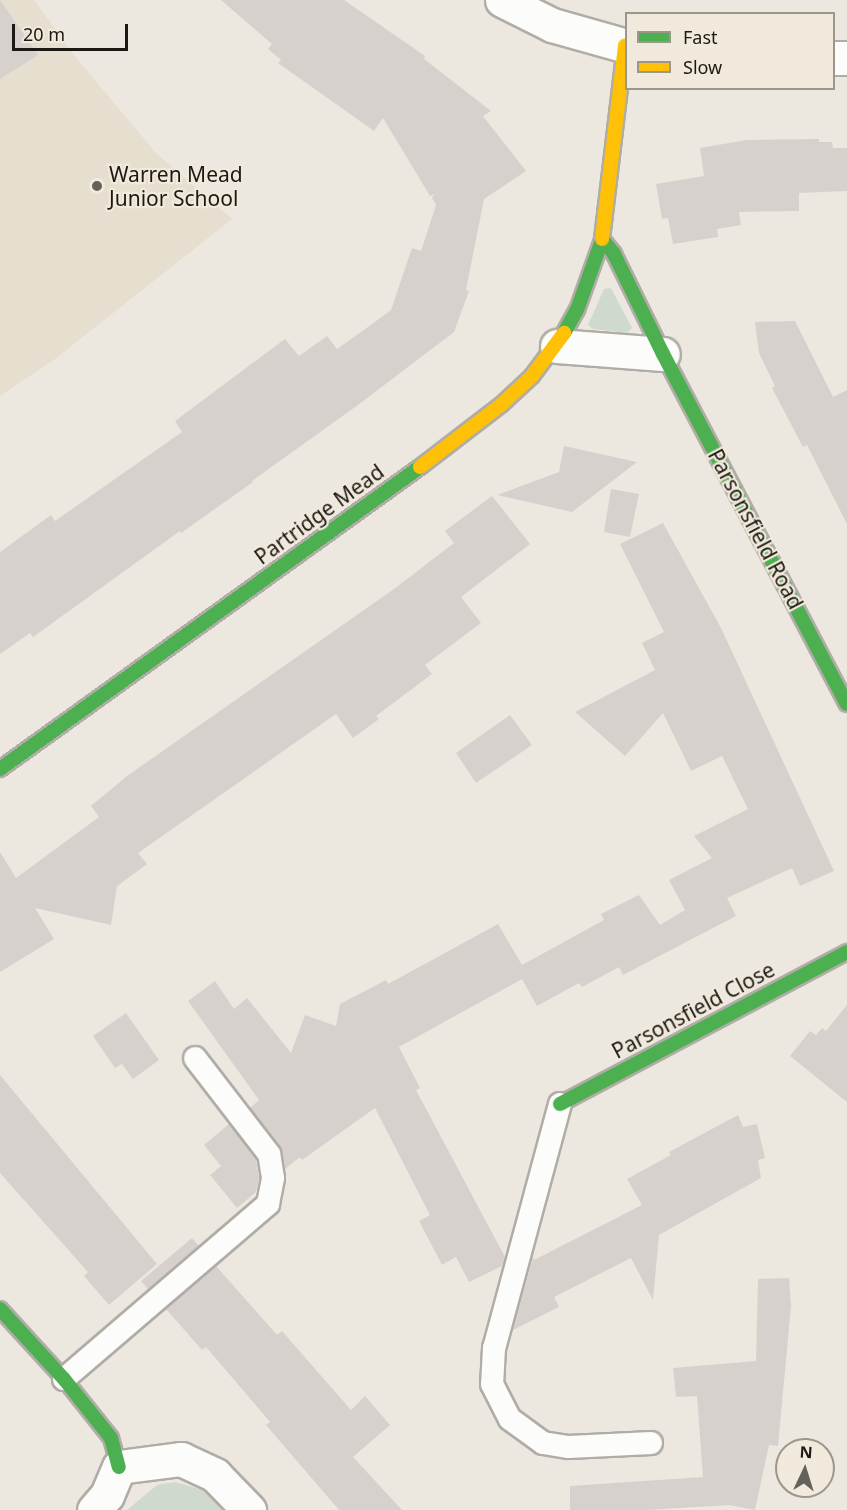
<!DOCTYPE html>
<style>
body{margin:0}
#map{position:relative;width:847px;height:1510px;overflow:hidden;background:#ece8e0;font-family:"Noto Sans",sans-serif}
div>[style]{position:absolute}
.built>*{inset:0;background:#e6decf}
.green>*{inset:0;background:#d0d9ce}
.building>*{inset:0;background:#d6d1cd}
.roads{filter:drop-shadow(2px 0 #b0aca6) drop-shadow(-2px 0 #b0aca6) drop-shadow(0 2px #b0aca6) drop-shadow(0 -2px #b0aca6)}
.lane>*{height:22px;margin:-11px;padding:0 11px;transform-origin:11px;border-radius:11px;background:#fcfcfa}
.street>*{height:33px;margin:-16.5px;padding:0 16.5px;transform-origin:16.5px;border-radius:16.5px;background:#fcfcfa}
.fast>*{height:14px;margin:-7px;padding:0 7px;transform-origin:7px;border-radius:7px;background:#4caf50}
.slow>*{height:14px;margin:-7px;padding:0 7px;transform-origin:7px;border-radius:7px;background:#ffc107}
.dots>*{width:16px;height:16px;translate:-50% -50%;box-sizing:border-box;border:3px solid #f1e9db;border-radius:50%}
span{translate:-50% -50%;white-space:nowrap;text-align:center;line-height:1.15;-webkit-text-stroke:4.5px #f1e9db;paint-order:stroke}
.poi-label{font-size:21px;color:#1c1914}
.left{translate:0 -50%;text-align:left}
.street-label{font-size:21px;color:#1c1914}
.legend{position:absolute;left:625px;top:12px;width:210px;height:78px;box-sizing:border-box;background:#f1e9db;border:2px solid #9c968b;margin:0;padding:8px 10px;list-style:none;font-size:18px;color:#1c1914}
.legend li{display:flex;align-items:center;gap:12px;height:30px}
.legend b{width:30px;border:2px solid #9c968b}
.north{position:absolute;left:775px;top:1438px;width:60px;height:60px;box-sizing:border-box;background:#f1e9db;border:2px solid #9c968b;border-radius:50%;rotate:4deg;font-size:16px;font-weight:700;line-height:24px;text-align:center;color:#1c1914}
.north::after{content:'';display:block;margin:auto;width:21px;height:27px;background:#65615b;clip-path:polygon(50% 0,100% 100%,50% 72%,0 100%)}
.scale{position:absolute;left:12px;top:24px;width:116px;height:27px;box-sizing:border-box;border:3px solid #1c1914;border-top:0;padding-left:8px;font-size:18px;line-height:21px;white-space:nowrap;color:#1c1914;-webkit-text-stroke:4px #f1e9db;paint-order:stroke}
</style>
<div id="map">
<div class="built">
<div style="clip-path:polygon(0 0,34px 0,73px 54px,156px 153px,232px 219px,55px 359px,0 396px)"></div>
</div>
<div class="green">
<div style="clip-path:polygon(611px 288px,632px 328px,627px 333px,593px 329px,588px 325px,604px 289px)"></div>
<div style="clip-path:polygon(175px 1482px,210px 1492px,226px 1510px,127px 1510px,157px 1485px)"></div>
</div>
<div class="building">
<div style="clip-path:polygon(0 0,38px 55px,0 79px)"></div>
<div style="clip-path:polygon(221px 0,344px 0,425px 56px,424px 59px,491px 111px,483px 116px,526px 171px,484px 199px,466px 290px,469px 291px,454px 332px,358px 405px,252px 481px,253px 482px,181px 533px,180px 531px,33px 637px,30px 633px,0 654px,0 552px,51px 515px,55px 521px,182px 432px,175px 421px,285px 339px,299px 356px,327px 336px,337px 349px,368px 327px,391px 310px,412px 248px,421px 251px,436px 205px,432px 198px,434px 194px,430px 196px,383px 118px,374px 131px,278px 63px,281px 60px,268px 49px,272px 44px)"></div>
<div style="clip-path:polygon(819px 139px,819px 142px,832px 142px,833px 148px,847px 148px,847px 191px,799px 193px,799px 211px,739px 212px,741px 225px,717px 229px,718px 237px,673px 244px,668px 218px,662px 219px,656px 184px,704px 176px,700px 148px,747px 140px)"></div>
<div style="clip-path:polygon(795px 321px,833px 397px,847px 390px,847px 524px,807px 445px,803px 447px,772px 388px,775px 386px,759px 353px,755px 322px)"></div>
<div style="clip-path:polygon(564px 446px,637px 462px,572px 512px,497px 495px,559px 472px)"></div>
<div style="clip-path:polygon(611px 489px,639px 494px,630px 537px,604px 532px)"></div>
<div style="clip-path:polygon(492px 496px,530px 544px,461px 597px,481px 623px,425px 665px,432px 674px,376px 716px,379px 719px,353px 738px,336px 714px,138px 853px,147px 864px,117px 886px,111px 925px,35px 908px,54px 939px,0 972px,0 852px,16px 878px,99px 817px,91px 806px,127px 776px,394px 589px,454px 543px,445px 531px)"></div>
<div style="clip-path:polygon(663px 523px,721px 628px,834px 871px,800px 886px,792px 868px,727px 898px,736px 916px,623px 975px,619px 967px,582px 987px,579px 983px,537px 1006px,522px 979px,399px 1047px,420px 1088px,416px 1090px,505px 1257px,502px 1266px,469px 1282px,456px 1257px,442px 1265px,419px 1221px,430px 1215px,375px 1108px,302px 1160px,300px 1157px,285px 1169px,280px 1146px,250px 1108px,259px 1100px,188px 1001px,215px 981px,234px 1009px,247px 998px,291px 1053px,305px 1015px,336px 1026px,340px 1004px,386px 980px,388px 984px,498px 924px,522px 965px,604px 920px,601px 914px,639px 895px,660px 925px,685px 910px,669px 880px,712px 858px,694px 836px,748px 809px,722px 756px,691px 771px,663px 713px,625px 756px,575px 712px,655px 670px,642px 643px,664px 632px,620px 544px)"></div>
<div style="clip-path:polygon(510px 715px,532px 745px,476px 783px,456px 753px)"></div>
<div style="clip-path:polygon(847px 1005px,847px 1102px,790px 1056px,810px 1031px,816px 1035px,822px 1028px,826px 1031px)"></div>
<div style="clip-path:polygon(126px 1013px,159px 1060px,133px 1079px,122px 1064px,115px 1068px,93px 1036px)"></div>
<div style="clip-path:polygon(0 1075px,157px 1264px,109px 1305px,84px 1276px,88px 1272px,0 1173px)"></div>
<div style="clip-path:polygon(738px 1115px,743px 1127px,757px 1124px,765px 1158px,758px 1160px,761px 1178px,659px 1235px,653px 1300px,631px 1258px,554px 1297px,559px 1307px,513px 1330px,533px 1257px,534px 1260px,642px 1205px,627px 1179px,671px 1155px,669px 1152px)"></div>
<div style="clip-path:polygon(229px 1124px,256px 1160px,259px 1178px,256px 1192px,237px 1208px,210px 1175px,221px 1166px,204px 1145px)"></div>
<div style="clip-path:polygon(192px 1238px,199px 1246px,148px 1289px,141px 1281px)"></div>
<div style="clip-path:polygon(216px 1266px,277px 1335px,282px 1331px,351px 1410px,365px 1396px,390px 1425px,353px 1457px,402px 1510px,339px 1510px,266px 1425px,270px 1422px,206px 1347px,202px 1350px,166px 1309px)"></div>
<div style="clip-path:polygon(789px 1278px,791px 1306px,778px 1446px,769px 1445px,755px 1510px,729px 1505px,647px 1510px,570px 1510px,570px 1486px,703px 1477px,697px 1396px,676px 1397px,673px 1368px,756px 1361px,758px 1279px)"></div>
</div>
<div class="roads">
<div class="lane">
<div style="left:560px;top:1104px;width:253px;rotate:105.1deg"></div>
<div style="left:494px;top:1348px;width:36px;rotate:93deg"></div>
<div style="left:492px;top:1384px;width:39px;rotate:63deg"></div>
<div style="left:510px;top:1419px;width:41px;rotate:36deg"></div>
<div style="left:543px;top:1443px;width:26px;rotate:9deg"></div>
<div style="left:569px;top:1447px;width:82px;rotate:-2.8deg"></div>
<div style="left:64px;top:1379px;width:269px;rotate:-40.6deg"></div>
<div style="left:268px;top:1204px;width:26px;rotate:-79deg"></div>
<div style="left:273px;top:1178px;width:24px;rotate:-99deg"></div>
<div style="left:269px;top:1154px;width:121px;rotate:-127.6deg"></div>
</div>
<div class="street">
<div style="left:502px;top:0;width:56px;rotate:26.6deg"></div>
<div style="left:552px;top:25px;width:77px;rotate:15.8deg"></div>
<div style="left:834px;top:58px;width:13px"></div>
<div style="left:557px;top:346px;width:106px;rotate:4.3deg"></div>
<div style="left:94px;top:1510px;width:20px;rotate:-49deg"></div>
<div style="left:107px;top:1495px;width:30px;rotate:-67deg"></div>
<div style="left:119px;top:1467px;width:63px;rotate:-7.4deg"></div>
<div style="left:181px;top:1459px;width:38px;rotate:25deg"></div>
<div style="left:215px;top:1475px;width:49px;rotate:45.8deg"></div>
</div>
<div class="fast">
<div style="left:602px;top:239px;width:19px;rotate:51deg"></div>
<div style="left:614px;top:254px;width:111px;rotate:63.9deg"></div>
<div style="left:663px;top:354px;width:395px;rotate:62.3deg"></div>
<div style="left:564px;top:333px;width:26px;rotate:-61deg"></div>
<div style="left:577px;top:310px;width:74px;rotate:-70.3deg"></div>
<div style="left:0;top:769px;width:517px;rotate:-35.72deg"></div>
<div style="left:560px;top:1104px;width:325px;rotate:-27.9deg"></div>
<div style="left:0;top:1309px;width:95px;rotate:47.6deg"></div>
<div style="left:64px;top:1379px;width:75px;rotate:51.5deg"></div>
<div style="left:111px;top:1438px;width:30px;rotate:75deg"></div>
</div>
<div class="slow">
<div style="left:602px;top:239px;width:195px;rotate:-83.2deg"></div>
<div style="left:420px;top:467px;width:103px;rotate:-37.5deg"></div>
<div style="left:502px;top:404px;width:41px;rotate:-43deg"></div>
<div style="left:532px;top:376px;width:54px;rotate:-53.3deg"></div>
</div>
</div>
<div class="dots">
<div style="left:97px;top:186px;background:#65615b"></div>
</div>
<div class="poi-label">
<span class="left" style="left:109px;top:186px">Warren Mead<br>Junior School</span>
</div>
<div class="street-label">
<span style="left:319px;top:514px;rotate:-36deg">Partridge Mead</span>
<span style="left:756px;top:529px;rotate:62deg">Parsonsfield Road</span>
<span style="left:693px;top:1010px;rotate:-28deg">Parsonsfield Close</span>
</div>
<ul class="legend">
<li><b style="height:8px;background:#4caf50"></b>Fast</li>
<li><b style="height:8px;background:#ffc107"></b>Slow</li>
</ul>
<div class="north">N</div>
<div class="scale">20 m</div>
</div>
